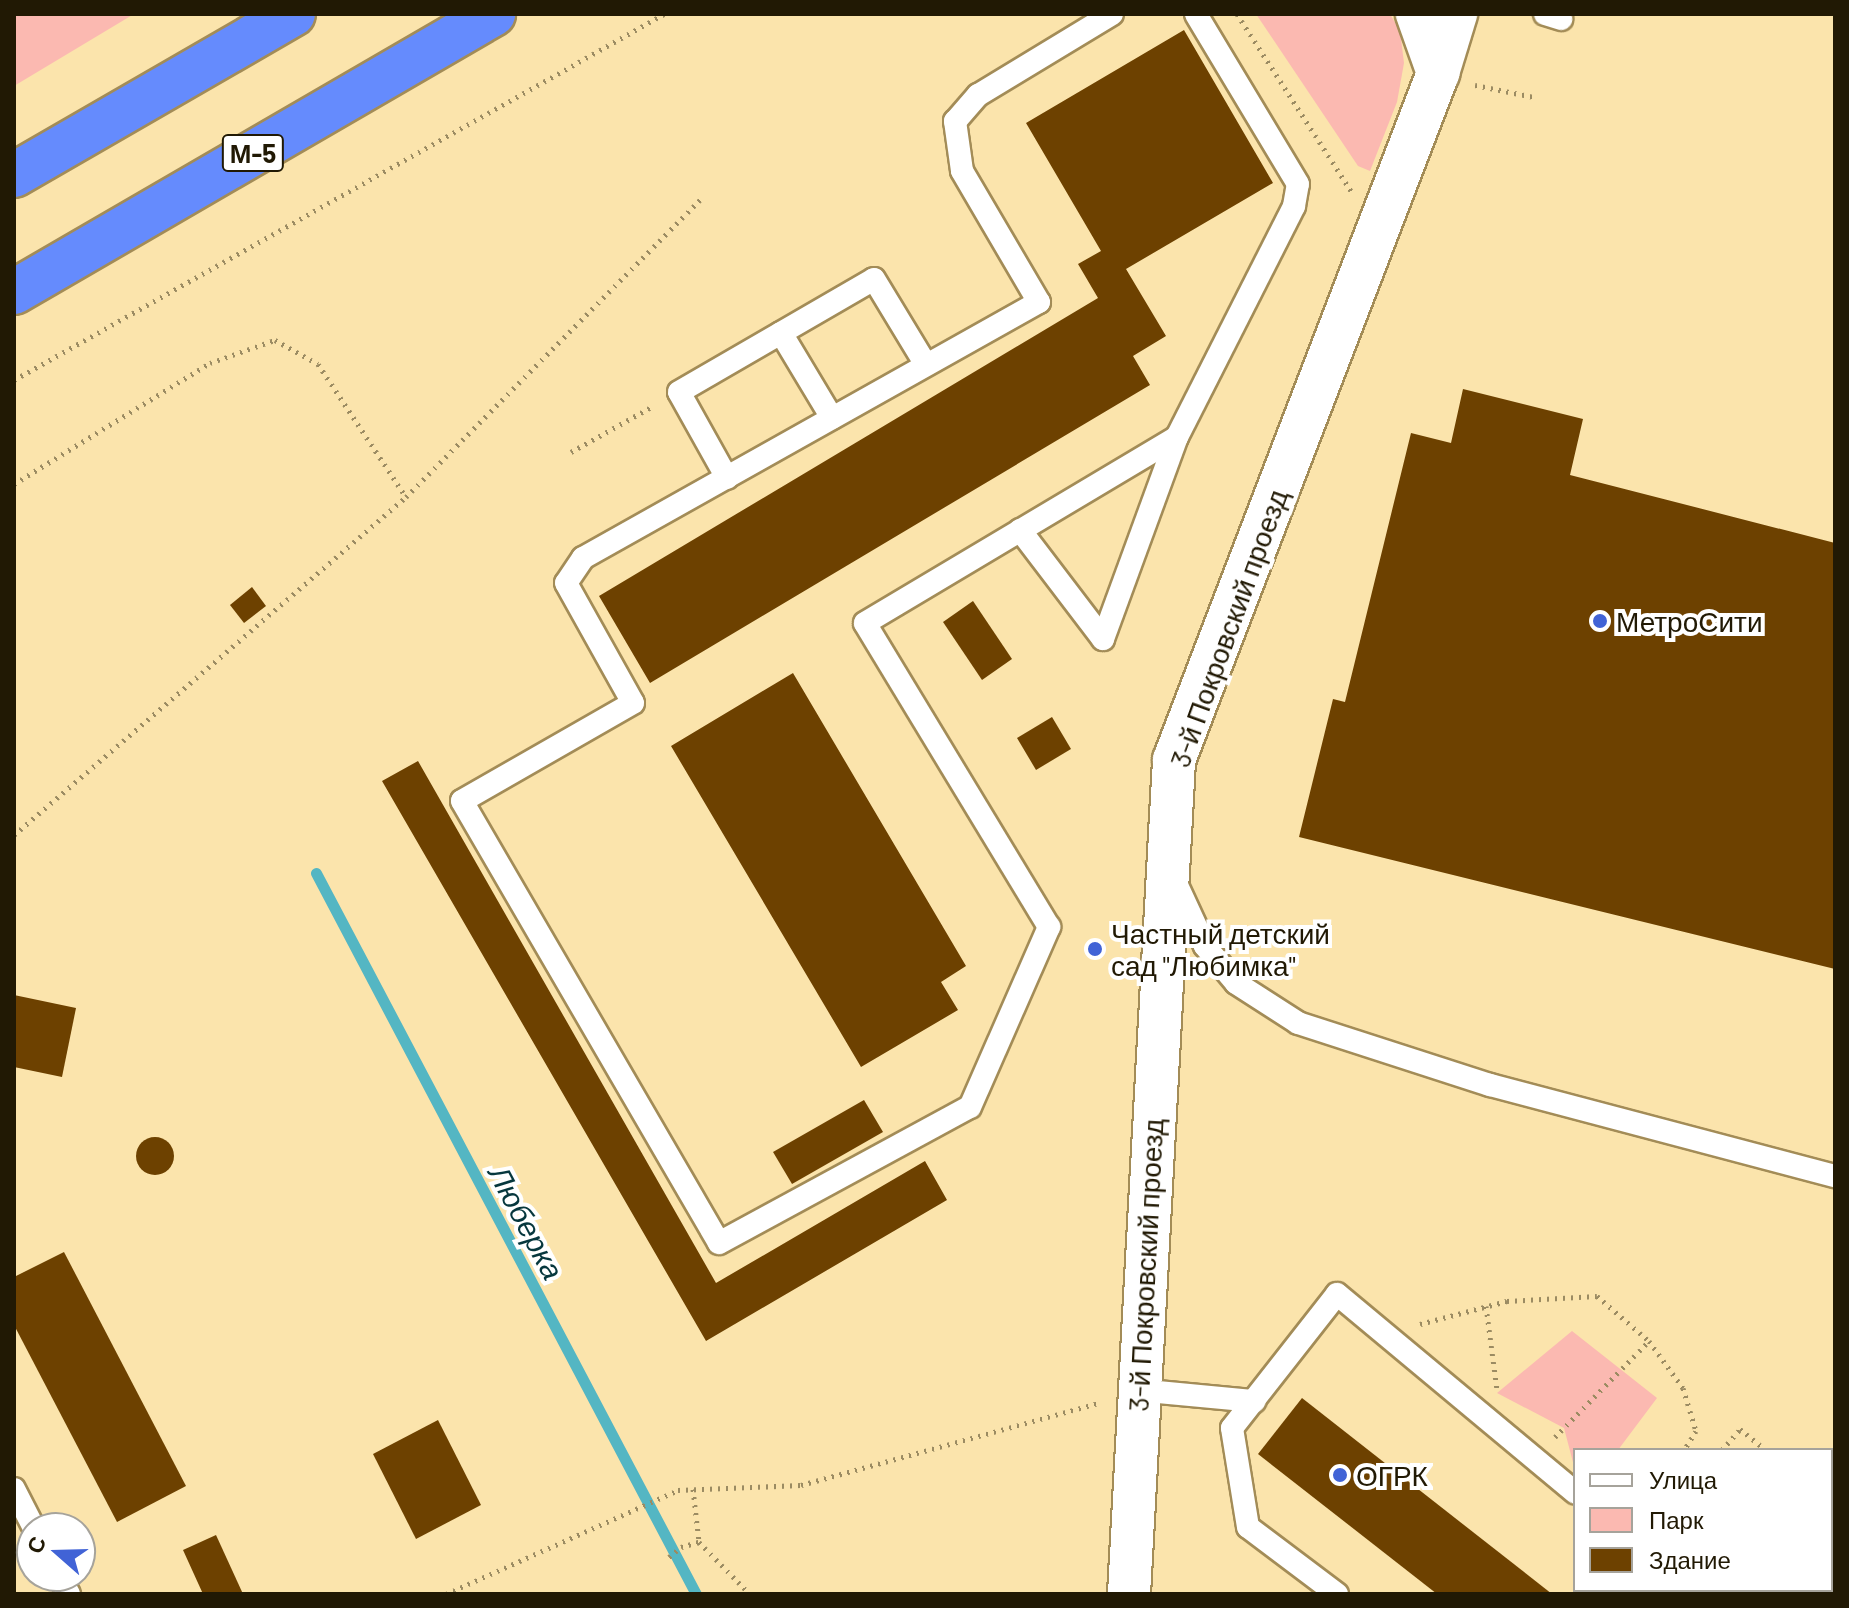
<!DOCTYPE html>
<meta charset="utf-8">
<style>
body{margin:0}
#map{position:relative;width:1849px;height:1608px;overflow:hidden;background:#fbe4ac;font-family:Barlow,sans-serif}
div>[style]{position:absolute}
.green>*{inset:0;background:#fbb9b1}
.stream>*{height:11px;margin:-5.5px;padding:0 5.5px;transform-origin:5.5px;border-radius:5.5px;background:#54b6c3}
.building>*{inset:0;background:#6d4100}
.round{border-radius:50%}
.path>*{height:5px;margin-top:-2.5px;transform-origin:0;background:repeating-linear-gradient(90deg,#9b8b62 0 2px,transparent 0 8px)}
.roads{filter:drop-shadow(2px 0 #a38c57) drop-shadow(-2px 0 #a38c57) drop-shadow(0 2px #a38c57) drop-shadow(0 -2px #a38c57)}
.lane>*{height:22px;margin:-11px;padding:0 11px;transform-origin:11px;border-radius:11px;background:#fff}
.street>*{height:42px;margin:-21px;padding:0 21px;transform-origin:21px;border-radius:21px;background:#fff}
.highway>*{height:44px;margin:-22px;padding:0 22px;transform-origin:22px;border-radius:22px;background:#658bfd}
.dots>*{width:22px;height:22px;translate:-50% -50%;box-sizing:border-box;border:4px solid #fff;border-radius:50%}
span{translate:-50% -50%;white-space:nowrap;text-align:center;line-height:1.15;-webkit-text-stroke:8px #fff;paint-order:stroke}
.shield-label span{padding:2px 6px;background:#fff;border:2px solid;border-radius:6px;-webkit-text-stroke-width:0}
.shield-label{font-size:26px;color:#211904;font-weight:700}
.poi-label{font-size:28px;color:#211904}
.left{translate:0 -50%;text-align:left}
.street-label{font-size:28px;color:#211904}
.water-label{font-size:30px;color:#06373d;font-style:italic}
.frame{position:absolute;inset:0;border:16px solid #211904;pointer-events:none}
.legend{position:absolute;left:1573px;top:1448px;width:260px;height:144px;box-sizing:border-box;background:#fff;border:2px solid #a6a39b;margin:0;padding:10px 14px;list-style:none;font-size:24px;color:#211904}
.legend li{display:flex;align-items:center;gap:16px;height:40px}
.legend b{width:40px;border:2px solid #a6a39b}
.north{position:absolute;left:16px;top:1512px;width:80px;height:80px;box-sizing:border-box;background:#fff;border:2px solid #a6a39b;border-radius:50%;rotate:290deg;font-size:22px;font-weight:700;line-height:32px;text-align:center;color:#211904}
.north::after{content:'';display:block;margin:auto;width:28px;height:36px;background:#4163d6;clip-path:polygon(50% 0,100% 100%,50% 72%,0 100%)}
</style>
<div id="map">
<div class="green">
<div style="clip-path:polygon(14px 14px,134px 14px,14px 86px)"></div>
<div style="clip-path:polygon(1256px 14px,1390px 14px,1400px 31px,1404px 63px,1397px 102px,1370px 171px,1358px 166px)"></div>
<div style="clip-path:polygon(1572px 1331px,1657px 1398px,1618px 1450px,1575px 1450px,1575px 1470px,1564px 1428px,1497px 1393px)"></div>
</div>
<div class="stream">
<div style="left:316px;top:873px;width:815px;rotate:62.21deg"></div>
</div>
<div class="building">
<div style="clip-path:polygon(1184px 30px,1273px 183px,1126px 269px,1166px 336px,1133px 356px,1150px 385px,650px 683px,599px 596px,1098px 298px,1078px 264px,1101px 251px,1026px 123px)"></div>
<div style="clip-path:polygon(1463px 389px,1583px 419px,1570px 475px,1835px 543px,1835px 969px,1299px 837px,1333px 699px,1345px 702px,1411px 433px,1451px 443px)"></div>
<div style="clip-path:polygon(252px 587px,266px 606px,244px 623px,230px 605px)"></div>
<div style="clip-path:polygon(973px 601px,1012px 659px,982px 680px,943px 622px)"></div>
<div style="clip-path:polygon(793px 673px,966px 966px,941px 982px,958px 1010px,861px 1067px,671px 746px)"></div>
<div style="clip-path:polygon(1052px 717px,1071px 749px,1036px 770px,1017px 738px)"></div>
<div style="clip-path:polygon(418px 761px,716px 1283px,925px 1161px,947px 1200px,706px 1341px,382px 781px)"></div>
<div style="clip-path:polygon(14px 995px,76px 1008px,62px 1077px,14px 1067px)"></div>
<div style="clip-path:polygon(864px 1100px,883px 1132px,792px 1184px,773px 1152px)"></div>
<div class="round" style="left:136px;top:1137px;width:38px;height:38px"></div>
<div style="clip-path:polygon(64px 1252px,186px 1486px,117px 1522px,14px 1325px,14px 1277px)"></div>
<div style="clip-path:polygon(1302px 1398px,1552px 1594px,1437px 1594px,1258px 1454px)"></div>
<div style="clip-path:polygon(438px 1420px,481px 1505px,416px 1539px,373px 1454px)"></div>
<div style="clip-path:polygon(216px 1535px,243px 1594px,203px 1594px,183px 1550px)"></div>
<div style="clip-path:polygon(1736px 1590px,1784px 1590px,1789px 1594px,1733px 1594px)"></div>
</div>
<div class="path">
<div style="left:1237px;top:14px;width:211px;rotate:57.2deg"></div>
<div style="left:1475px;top:85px;width:60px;rotate:11.5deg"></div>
<div style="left:14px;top:380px;width:746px;rotate:-29.38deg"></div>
<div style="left:571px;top:452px;width:94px;rotate:-29.3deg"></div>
<div style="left:14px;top:484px;width:230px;rotate:-31.7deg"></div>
<div style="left:210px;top:363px;width:69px;rotate:-19.5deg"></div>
<div style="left:275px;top:340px;width:49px;rotate:29.2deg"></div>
<div style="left:318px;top:364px;width:159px;rotate:56.5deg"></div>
<div style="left:14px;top:835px;width:518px;rotate:-40.77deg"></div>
<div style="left:406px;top:497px;width:422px;rotate:-45.3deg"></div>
<div style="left:1486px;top:1306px;width:84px;rotate:82.5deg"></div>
<div style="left:1420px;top:1324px;width:90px;rotate:-14.8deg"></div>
<div style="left:1507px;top:1301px;width:90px;rotate:-3.2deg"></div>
<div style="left:1597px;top:1296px;width:69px;rotate:40.9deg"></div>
<div style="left:1649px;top:1341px;width:58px;rotate:54.1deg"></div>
<div style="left:1683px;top:1388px;width:45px;rotate:73.2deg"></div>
<div style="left:1696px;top:1431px;width:22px;rotate:122deg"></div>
<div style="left:1555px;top:1437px;width:134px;rotate:-45.6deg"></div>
<div style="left:1722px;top:1450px;width:28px;rotate:-49deg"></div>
<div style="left:1740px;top:1429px;width:33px;rotate:39deg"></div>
<div style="left:693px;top:1489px;width:53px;rotate:83.5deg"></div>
<div style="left:669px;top:1557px;width:16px;rotate:-40deg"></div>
<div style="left:681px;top:1547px;width:19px;rotate:-16deg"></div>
<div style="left:699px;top:1542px;width:73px;rotate:45.6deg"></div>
<div style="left:446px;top:1594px;width:254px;rotate:-24.1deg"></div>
<div style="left:678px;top:1490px;width:123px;rotate:-2.3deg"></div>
<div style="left:801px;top:1485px;width:309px;rotate:-15.4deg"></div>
</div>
<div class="roads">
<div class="lane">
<div style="left:1112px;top:14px;width:157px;rotate:148.8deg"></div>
<div style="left:978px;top:95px;width:35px;rotate:131deg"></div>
<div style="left:955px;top:121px;width:50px;rotate:82deg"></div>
<div style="left:962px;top:171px;width:152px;rotate:59.6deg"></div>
<div style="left:1039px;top:302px;width:523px;rotate:150.69deg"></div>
<div style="left:583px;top:558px;width:30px;rotate:124deg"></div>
<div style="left:566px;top:583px;width:137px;rotate:60.8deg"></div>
<div style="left:633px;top:703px;width:197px;rotate:150.2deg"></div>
<div style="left:462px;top:801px;width:511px;rotate:59.82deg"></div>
<div style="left:719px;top:1243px;width:285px;rotate:-28.5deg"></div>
<div style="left:970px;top:1107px;width:197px;rotate:-66.3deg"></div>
<div style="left:1049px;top:927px;width:355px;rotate:-121.2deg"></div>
<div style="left:865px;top:623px;width:363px;rotate:-30.8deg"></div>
<div style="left:1177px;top:437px;width:259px;rotate:-63.1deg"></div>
<div style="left:1294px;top:206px;width:22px;rotate:-80deg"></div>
<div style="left:1298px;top:184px;width:198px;rotate:-121deg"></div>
<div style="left:1545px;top:14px;width:17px;rotate:17deg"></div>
<div style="left:781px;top:333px;width:99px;rotate:59deg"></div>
<div style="left:727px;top:478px;width:98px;rotate:-119.2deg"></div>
<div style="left:679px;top:392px;width:225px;rotate:-30.1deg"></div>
<div style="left:874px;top:279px;width:100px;rotate:58.8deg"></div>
<div style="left:1020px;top:530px;width:137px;rotate:52.7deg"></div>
<div style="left:1103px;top:639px;width:215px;rotate:-69.9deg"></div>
<div style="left:1176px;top:883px;width:69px;rotate:65.3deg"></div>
<div style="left:1205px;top:946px;width:48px;rotate:50deg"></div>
<div style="left:1236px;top:983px;width:74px;rotate:32.8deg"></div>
<div style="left:1298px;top:1023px;width:202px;rotate:17.9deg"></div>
<div style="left:1490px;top:1085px;width:357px;rotate:14.8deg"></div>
<div style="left:1137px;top:1390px;width:118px;rotate:5.4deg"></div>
<div style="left:14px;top:1489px;width:44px;rotate:62.9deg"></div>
<div style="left:1831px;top:1535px;width:6px;rotate:45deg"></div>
<div style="left:59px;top:1576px;width:21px;rotate:61deg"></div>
<div style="left:1337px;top:1594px;width:111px;rotate:-143deg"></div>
<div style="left:1248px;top:1527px;width:100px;rotate:-99.2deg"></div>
<div style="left:1232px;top:1428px;width:170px;rotate:-51.9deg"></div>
<div style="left:1337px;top:1294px;width:310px;rotate:39.8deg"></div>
<div style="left:1655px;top:1594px;width:4px;rotate:-63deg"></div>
</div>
<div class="street">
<div style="left:1417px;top:14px;width:63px;rotate:70.4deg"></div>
<div style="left:1129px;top:1594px;width:835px;rotate:-86.91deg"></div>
<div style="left:1174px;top:760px;width:736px;rotate:-68.98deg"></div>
<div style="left:1438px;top:73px;width:62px;rotate:-73deg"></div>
</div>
<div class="highway">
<div style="left:14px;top:175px;width:322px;rotate:-30deg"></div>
<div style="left:14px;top:292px;width:554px;rotate:-30.13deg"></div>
</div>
</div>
<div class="dots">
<div style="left:1600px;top:621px;background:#4163d6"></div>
<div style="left:1095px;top:949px;background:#4163d6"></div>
<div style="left:1340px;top:1475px;background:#4163d6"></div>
</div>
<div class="shield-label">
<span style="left:253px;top:153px">М-5</span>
</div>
<div class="poi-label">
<span class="left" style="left:1616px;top:621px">МетроСити</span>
<span class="left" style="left:1111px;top:949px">Частный детский<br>сад "Любимка"</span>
<span class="left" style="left:1356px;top:1475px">ОГРК</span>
</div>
<div class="street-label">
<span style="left:1228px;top:628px;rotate:-70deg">3-й Покровский проезд</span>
<span style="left:1145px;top:1265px;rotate:-87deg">3-й Покровский проезд</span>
</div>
<div class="water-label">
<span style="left:527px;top:1222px;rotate:62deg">Люберка</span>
</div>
<div class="frame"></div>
<ul class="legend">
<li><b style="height:10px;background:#fff"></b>Улица</li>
<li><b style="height:22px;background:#fbb9b1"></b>Парк</li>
<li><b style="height:22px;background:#6d4100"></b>Здание</li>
</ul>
<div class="north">С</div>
</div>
